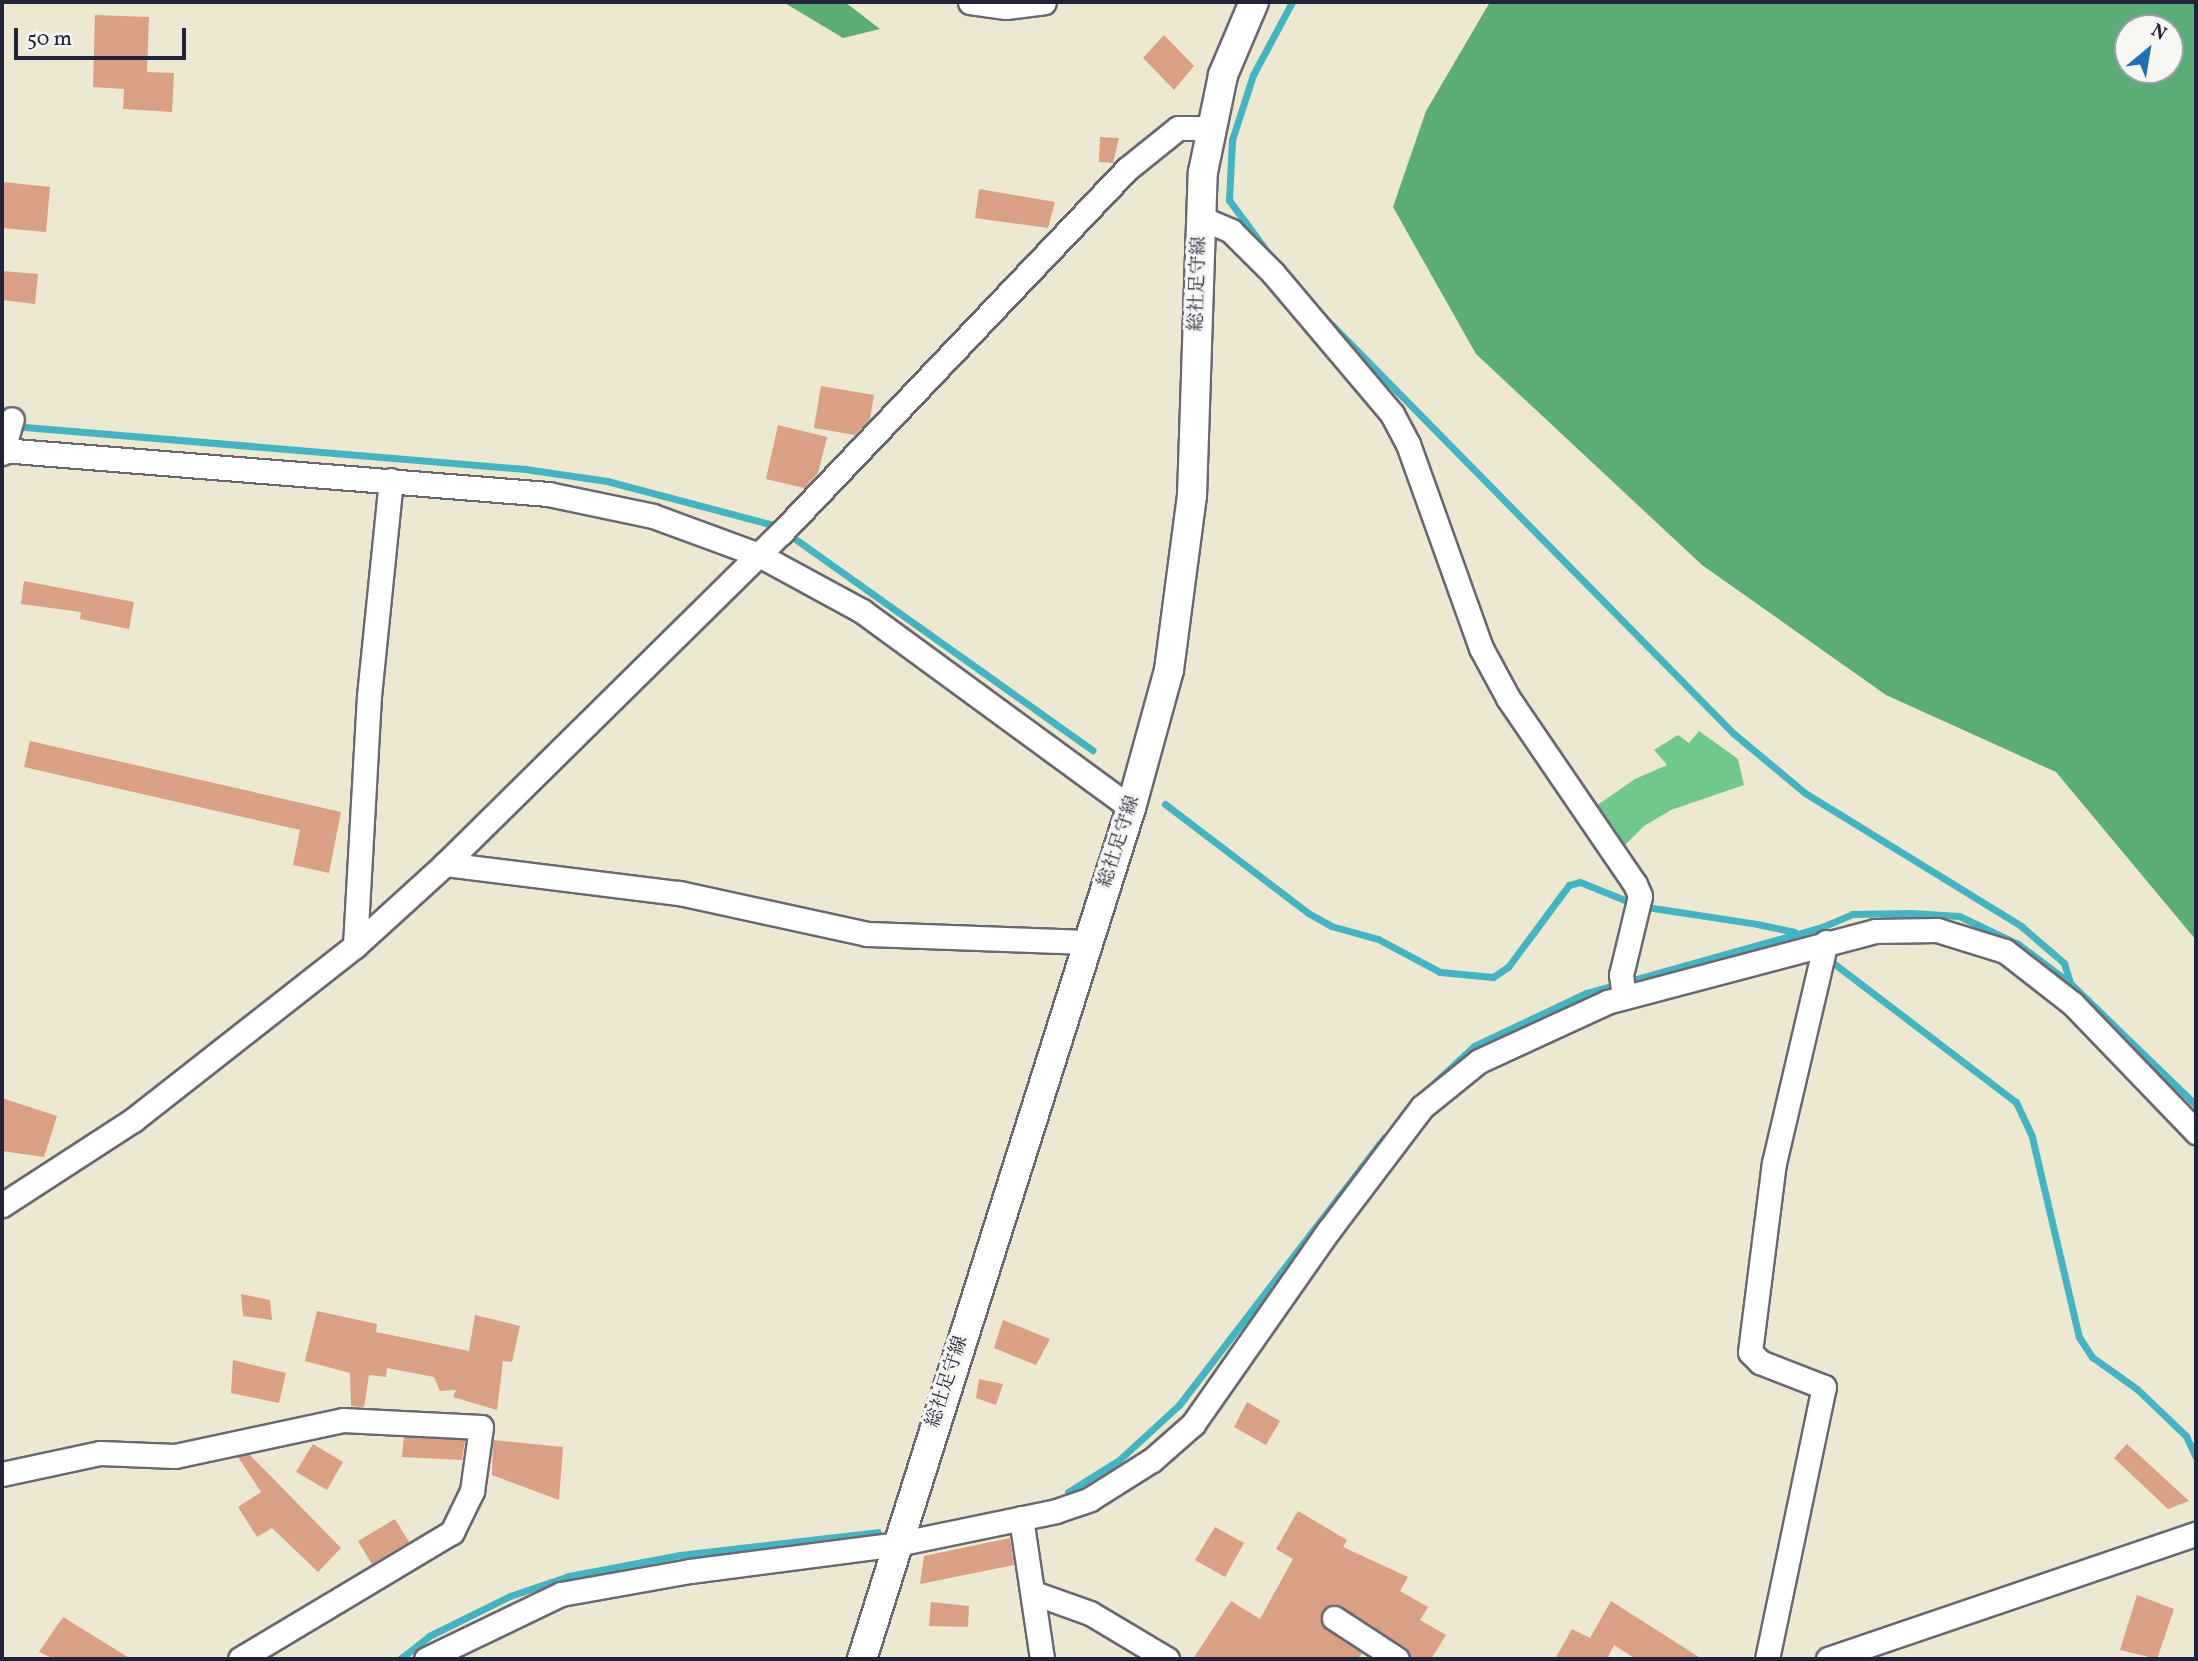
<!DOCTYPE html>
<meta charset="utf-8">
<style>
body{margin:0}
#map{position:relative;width:2198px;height:1661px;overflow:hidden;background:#ece8d1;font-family:Vollkorn,"Noto Serif JP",serif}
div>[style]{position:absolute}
.green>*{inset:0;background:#70c88d}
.forest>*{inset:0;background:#5cac78}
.stream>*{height:7px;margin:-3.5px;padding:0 3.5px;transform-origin:3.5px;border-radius:3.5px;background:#46b3c2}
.building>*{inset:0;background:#d9a086}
.roads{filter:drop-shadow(2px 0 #696770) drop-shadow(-2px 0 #696770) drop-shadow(0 2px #696770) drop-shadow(0 -2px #696770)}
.minor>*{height:23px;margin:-11.5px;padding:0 11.5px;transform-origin:11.5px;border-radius:11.5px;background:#fff}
.major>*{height:28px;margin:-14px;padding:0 14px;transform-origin:14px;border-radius:14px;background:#fff}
span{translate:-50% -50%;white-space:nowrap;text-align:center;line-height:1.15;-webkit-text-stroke:6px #f6f6f2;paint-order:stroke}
.street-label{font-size:19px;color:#22223b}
.frame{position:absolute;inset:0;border:4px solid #22223b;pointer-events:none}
.north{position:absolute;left:2114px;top:14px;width:70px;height:70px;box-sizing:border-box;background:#f6f6f2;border:2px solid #a1a1a9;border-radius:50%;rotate:30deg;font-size:19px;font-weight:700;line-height:28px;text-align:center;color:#22223b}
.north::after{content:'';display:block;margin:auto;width:24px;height:32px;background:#1f6fb2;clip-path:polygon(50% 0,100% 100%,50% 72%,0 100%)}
.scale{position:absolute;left:14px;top:28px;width:172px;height:32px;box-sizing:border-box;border:4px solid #22223b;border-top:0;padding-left:9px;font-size:21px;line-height:24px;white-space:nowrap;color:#22223b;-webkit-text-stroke:5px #f6f6f2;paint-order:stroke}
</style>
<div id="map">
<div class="green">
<div style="clip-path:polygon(1699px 731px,1738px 759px,1744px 785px,1671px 810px,1644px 826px,1621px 849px,1593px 808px,1635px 779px,1667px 765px,1654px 750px,1678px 735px,1689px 743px)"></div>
</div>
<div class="forest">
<div style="clip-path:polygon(783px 2px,845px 2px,880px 29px,843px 38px)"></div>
<div style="clip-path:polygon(evenodd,1490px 2px,2196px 2px,2196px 940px,2056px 772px,1886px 695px,1702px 565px,1476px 354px,1393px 207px,1426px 111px,1490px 2px,2128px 28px,2170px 28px,2170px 70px,2128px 70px,2128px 28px)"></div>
</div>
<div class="stream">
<div style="left:1271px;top:257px;width:71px;rotate:-126.4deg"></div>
<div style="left:1229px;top:200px;width:60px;rotate:-87.1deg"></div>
<div style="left:1232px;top:140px;width:68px;rotate:-72.1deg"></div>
<div style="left:1253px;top:75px;width:83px;rotate:-61.9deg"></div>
<div style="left:1323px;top:316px;width:585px;rotate:45.48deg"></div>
<div style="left:1733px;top:733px;width:94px;rotate:39.8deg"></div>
<div style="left:1805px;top:793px;width:254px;rotate:31.6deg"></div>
<div style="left:2021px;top:926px;width:57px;rotate:40.7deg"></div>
<div style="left:2064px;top:963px;width:21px;rotate:73deg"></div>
<div style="left:13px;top:426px;width:514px;rotate:4.8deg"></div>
<div style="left:525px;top:469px;width:83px;rotate:8.3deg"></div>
<div style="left:607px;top:481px;width:176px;rotate:14.8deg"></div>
<div style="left:777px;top:526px;width:387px;rotate:35.4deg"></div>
<div style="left:1165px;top:804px;width:180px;rotate:37.3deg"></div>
<div style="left:1308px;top:913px;width:26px;rotate:29deg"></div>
<div style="left:1331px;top:926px;width:49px;rotate:15.5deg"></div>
<div style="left:1378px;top:939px;width:70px;rotate:28deg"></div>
<div style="left:1440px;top:972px;width:53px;rotate:5.4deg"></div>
<div style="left:1493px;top:977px;width:18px;rotate:-34deg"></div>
<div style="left:1508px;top:967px;width:102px;rotate:-53.4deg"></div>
<div style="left:1569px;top:885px;width:11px;rotate:-15deg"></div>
<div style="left:1580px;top:882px;width:65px;rotate:21.8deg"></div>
<div style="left:1640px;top:906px;width:118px;rotate:8.7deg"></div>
<div style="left:1757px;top:924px;width:38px;rotate:12deg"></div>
<div style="left:1794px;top:932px;width:11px;rotate:41deg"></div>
<div style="left:1832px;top:962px;width:231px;rotate:37.3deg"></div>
<div style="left:2016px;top:1102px;width:38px;rotate:65deg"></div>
<div style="left:2032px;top:1137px;width:205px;rotate:76.8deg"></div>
<div style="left:2079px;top:1337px;width:24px;rotate:57deg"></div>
<div style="left:2092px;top:1357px;width:55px;rotate:35.4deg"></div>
<div style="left:2137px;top:1389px;width:68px;rotate:43.8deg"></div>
<div style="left:2186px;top:1436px;width:23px;rotate:65deg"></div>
<div style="left:1433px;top:1084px;width:56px;rotate:-42.8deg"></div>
<div style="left:1474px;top:1046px;width:124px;rotate:-25.3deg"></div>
<div style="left:1586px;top:993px;width:245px;rotate:-15.6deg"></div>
<div style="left:1822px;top:927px;width:33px;rotate:-23deg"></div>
<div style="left:1852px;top:914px;width:59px;rotate:-1deg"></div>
<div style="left:1911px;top:913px;width:48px;rotate:3.6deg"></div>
<div style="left:1959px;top:916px;width:65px;rotate:25.4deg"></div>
<div style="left:2018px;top:944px;width:65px;rotate:36.9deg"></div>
<div style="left:2070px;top:983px;width:175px;rotate:44.1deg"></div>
<div style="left:1068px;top:1492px;width:60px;rotate:-32.1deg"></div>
<div style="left:1119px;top:1460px;width:81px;rotate:-42.5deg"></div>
<div style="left:1179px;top:1405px;width:338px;rotate:-52.5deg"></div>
<div style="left:400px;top:1659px;width:37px;rotate:-38deg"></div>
<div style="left:429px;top:1636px;width:90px;rotate:-26.3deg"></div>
<div style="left:510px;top:1596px;width:62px;rotate:-18.7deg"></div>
<div style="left:569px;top:1576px;width:113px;rotate:-10.7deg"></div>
<div style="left:680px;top:1555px;width:199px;rotate:-6.6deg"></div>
</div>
<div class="building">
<div style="clip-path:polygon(95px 15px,149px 17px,147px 72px,174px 73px,172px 112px,123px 109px,124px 89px,93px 87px)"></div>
<div style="clip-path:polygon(1164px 35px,1194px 66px,1174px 90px,1143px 58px)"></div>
<div style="clip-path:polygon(1100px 137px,1119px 138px,1113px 163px,1099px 162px)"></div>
<div style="clip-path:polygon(3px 182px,50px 187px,46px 232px,2px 228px)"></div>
<div style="clip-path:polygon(979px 189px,1055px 202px,1048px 228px,975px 218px)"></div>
<div style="clip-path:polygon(2px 271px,38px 274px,35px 304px,2px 300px)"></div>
<div style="clip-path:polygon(821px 386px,874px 395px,870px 419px,855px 435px,814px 428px)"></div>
<div style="clip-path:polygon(778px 425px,827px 437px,818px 473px,804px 488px,766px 479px)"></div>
<div style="clip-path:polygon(24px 581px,134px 602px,129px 629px,80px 619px,81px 612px,21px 604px)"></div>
<div style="clip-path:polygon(30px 741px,341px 812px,329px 873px,293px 865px,300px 830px,24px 767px)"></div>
<div style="clip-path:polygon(2px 1098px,57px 1116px,44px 1157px,2px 1151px)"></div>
<div style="clip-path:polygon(241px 1294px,270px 1300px,272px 1320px,243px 1316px)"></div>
<div style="clip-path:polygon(317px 1311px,377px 1324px,376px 1332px,469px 1351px,475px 1315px,520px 1326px,512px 1362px,503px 1361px,497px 1410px,453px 1397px,456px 1390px,440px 1391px,434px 1377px,387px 1368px,386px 1377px,369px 1375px,364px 1407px,351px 1406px,350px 1373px,305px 1361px)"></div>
<div style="clip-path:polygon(1003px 1320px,1050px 1339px,1036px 1365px,994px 1348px)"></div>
<div style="clip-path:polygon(233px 1360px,286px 1373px,279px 1403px,231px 1393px)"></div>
<div style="clip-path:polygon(979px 1379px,1003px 1384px,996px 1405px,976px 1398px)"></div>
<div style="clip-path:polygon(1247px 1402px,1280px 1421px,1266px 1445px,1234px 1427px)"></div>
<div style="clip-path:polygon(404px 1437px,465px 1440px,462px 1460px,402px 1457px)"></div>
<div style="clip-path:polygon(493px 1440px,563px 1447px,559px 1500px,492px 1475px)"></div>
<div style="clip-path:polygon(313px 1444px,343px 1462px,327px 1490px,296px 1472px)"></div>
<div style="clip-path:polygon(2127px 1444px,2189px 1501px,2168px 1509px,2114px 1458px)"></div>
<div style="clip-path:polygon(249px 1454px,341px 1548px,318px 1572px,272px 1528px,257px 1537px,238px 1507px,261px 1492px,238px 1457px)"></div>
<div style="clip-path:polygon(1298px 1511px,1347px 1540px,1343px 1547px,1408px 1577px,1400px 1591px,1428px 1607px,1420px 1620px,1446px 1635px,1431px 1659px,1411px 1659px,1405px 1647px,1334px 1604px,1322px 1611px,1321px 1624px,1362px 1653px,1358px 1659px,1193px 1659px,1231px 1601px,1260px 1619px,1293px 1559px,1276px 1549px)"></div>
<div style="clip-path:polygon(395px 1519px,409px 1542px,372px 1564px,358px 1541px)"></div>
<div style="clip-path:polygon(1215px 1527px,1244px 1543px,1225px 1577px,1195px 1560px)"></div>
<div style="clip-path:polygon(1010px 1538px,1014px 1565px,920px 1584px,924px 1556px)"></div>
<div style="clip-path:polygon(2137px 1595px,2174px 1609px,2157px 1659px,2120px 1650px)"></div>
<div style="clip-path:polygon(1611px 1601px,1702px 1659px,1636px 1659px,1614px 1645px,1607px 1659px,1555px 1659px,1572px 1629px,1590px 1638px)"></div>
<div style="clip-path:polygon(931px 1602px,969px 1606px,968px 1627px,929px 1626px)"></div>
<div style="clip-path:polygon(63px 1617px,131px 1659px,54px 1659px,39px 1652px)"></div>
</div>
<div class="roads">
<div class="minor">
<div style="left:970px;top:2px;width:36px;rotate:8deg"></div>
<div style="left:1006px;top:7px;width:38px;rotate:-7deg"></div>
<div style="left:1201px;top:218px;width:33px;rotate:23deg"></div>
<div style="left:1231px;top:231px;width:59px;rotate:45deg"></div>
<div style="left:1273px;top:273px;width:185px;rotate:49.8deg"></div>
<div style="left:1392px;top:414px;width:34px;rotate:62deg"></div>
<div style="left:1408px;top:444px;width:217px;rotate:70.3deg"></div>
<div style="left:1481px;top:648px;width:57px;rotate:61.6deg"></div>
<div style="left:1508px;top:698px;width:225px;rotate:55.7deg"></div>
<div style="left:1635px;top:884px;width:13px;rotate:67deg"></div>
<div style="left:1640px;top:896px;width:81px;rotate:103.5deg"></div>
<div style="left:1621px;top:975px;width:22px;rotate:82deg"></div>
<div style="left:2px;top:450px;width:548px;rotate:4.61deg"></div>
<div style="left:548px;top:494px;width:107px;rotate:11.8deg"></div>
<div style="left:653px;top:516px;width:113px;rotate:20.2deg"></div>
<div style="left:759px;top:555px;width:117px;rotate:28.5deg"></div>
<div style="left:862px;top:611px;width:333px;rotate:36.2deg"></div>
<div style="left:2px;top:453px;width:35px;rotate:-74deg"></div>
<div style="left:445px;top:864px;width:236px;rotate:7.1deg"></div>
<div style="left:679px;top:893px;width:192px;rotate:12.3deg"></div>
<div style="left:867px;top:934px;width:222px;rotate:2.1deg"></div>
<div style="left:355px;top:946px;width:250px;rotate:-86.8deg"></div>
<div style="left:369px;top:696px;width:217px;rotate:-84.2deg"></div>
<div style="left:2px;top:1205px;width:156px;rotate:-33deg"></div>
<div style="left:133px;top:1120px;width:282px;rotate:-38.1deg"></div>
<div style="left:355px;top:946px;width:122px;rotate:-42.3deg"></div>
<div style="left:445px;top:864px;width:472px;rotate:-44.6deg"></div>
<div style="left:781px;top:533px;width:502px;rotate:-46.45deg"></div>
<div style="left:1127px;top:169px;width:65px;rotate:-38.8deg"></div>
<div style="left:1178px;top:128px;width:32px"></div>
<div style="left:2px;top:1474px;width:100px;rotate:-12.1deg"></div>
<div style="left:100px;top:1453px;width:75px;rotate:2.3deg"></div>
<div style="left:175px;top:1456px;width:172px;rotate:-12.1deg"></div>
<div style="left:343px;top:1420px;width:138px;rotate:2.9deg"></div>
<div style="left:481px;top:1427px;width:65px;rotate:98deg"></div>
<div style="left:472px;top:1491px;width:46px;rotate:116deg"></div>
<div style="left:452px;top:1532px;width:247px;rotate:149.1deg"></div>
<div style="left:1021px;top:1518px;width:143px;rotate:81.5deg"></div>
<div style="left:1034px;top:1593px;width:59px;rotate:19.7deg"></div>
<div style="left:1090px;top:1613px;width:90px;rotate:30.9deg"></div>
<div style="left:1334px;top:1618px;width:75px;rotate:33.1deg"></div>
<div style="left:426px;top:1659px;width:150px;rotate:-25.7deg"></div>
<div style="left:561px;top:1594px;width:131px;rotate:-10.1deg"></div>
<div style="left:690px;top:1571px;width:209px;rotate:-7.4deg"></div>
<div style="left:897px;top:1544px;width:162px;rotate:-11.7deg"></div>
<div style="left:1056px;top:1511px;width:36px;rotate:-19deg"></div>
<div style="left:1090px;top:1499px;width:73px;rotate:-32.2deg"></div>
<div style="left:1152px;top:1460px;width:55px;rotate:-41.3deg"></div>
<div style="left:1193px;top:1424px;width:237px;rotate:-55deg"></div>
<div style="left:1329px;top:1230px;width:154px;rotate:-52.9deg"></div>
<div style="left:1422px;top:1107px;width:73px;rotate:-38.9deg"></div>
<div style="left:1479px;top:1061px;width:141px;rotate:-24.7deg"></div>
<div style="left:1607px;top:1002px;width:277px;rotate:-14.8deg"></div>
<div style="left:1875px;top:931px;width:62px;rotate:-0.9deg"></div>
<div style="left:1937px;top:930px;width:71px;rotate:17.2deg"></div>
<div style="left:2005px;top:951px;width:86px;rotate:37.9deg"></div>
<div style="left:2073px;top:1004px;width:178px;rotate:46.1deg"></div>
<div style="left:1767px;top:1659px;width:278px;rotate:-78.2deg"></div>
<div style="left:1824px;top:1387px;width:69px;rotate:-158.7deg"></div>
<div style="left:1760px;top:1362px;width:14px;rotate:-135deg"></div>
<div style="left:1750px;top:1352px;width:191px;rotate:-82.8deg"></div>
<div style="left:1774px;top:1163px;width:227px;rotate:-76.8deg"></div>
<div style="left:1828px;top:1659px;width:389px;rotate:-18.8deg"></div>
</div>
<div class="major">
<div style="left:862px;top:1659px;width:893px;rotate:-72.46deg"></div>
<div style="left:1131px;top:808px;width:143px;rotate:-74.6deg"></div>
<div style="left:1169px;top:670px;width:176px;rotate:-82.5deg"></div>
<div style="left:1192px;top:496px;width:324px;rotate:-88.1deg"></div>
<div style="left:1203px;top:172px;width:99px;rotate:-78.3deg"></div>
<div style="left:1223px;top:75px;width:79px;rotate:-67deg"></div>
</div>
</div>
<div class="street-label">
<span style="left:1199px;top:284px;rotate:-88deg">総社足守線</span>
<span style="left:1120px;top:842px;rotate:-72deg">総社足守線</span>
<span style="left:948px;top:1382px;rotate:-72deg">総社足守線</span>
</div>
<div class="frame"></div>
<div class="north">N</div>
<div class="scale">50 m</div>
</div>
